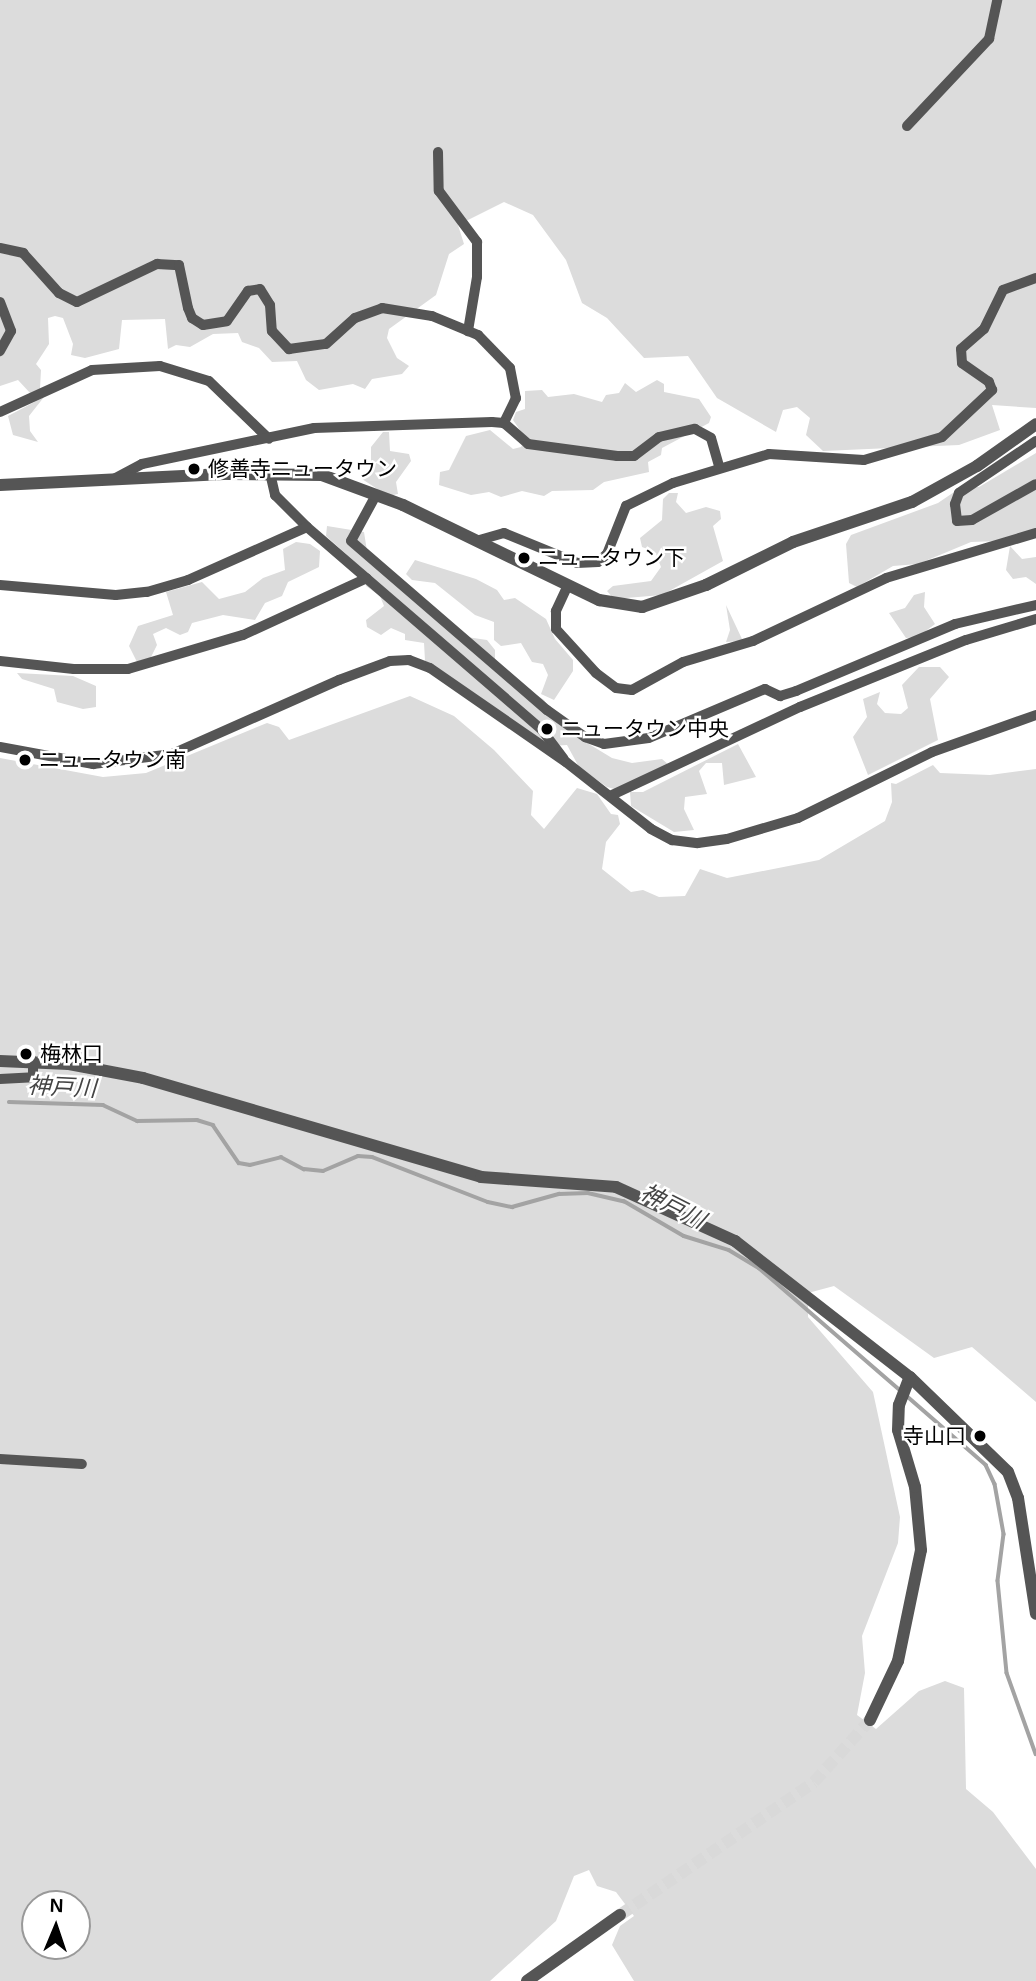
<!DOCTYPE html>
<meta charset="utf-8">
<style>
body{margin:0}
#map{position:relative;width:1036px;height:1981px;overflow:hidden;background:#fff;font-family:Arial,"Noto Sans JP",sans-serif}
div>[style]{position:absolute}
.green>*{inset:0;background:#dcdcdc}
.stream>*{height:3.5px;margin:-1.75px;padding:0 1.75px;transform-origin:1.75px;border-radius:1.75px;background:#a3a3a3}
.tertiary-tunnel>*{height:12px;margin-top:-6px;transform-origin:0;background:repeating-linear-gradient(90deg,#d9d9d9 0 12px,transparent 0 18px)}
.minor>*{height:10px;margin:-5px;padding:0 5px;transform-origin:5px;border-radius:5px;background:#555}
.tertiary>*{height:12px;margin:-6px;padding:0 6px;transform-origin:6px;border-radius:6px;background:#555}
.dots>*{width:19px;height:19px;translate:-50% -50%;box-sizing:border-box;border:4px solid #fff;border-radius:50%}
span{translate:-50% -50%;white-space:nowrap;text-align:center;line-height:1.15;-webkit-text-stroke:5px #fff;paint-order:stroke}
.poi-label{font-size:21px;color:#000}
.left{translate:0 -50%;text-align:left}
.right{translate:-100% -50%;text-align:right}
.water-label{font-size:23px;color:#444;font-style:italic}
.north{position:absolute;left:21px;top:1890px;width:70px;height:70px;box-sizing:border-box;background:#fff;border:2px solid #999;border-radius:50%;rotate:2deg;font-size:19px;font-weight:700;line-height:28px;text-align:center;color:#000}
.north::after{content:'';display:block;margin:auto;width:24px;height:32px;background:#000;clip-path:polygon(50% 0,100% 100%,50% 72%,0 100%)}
</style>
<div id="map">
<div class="green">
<div style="clip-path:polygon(0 0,1036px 0,1036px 408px,992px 405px,1000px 430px,959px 445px,823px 451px,806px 435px,810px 418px,797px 407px,783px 410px,776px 432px,717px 398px,688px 356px,644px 358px,607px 318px,582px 303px,566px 260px,533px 215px,504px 202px,458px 225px,464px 244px,449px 254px,436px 295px,389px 329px,387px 338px,397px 358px,409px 366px,402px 374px,372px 379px,365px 389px,353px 384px,319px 390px,306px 380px,297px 361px,272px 362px,259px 348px,242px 342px,238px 333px,213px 334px,190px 347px,176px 345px,168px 349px,165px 319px,122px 320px,119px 349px,85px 358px,71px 355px,73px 344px,63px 318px,55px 316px,48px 318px,49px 344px,36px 364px,41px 370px,40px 389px,31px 394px,18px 380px,0 386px)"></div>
<div style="clip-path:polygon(657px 380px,664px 384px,664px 392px,699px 399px,711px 417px,709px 423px,662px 448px,661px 455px,648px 462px,649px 472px,604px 482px,593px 490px,552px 491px,544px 496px,522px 491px,501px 497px,489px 492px,471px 495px,439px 485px,440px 472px,449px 470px,466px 436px,490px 430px,513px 449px,521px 447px,526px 439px,513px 420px,516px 412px,525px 409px,525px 391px,542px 390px,548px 397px,574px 394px,602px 402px,606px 395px,619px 393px,625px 383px,636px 392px)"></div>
<div style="clip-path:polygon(44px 397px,29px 416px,30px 431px,38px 442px,13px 435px,8px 416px)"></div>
<div style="clip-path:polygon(383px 432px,389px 432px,390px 451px,409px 454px,411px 461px,396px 482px,398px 494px,388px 496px,362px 479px,371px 467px,371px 447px)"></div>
<div style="clip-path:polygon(1036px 453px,1036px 528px,999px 541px,971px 542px,918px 564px,893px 566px,857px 587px,849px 583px,846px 544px,851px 535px,938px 503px,960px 488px,979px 487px)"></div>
<div style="clip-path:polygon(669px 493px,678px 493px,676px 502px,686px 513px,706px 507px,720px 511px,721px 519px,713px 526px,723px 561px,662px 595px,614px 599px,607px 591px,613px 586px,651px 581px,661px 567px,655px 552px,642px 547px,640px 538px,662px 520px,663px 499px)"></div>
<div style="clip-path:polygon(327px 526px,364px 532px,367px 551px,467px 637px,487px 640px,495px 650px,495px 667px,544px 700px,559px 723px,579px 738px,612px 758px,632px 763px,662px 759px,669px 765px,618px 790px,607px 787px,579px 767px,567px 745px,550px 746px,425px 661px,424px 643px,405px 640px,405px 634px,391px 628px,381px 635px,367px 627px,366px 620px,384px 606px,380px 596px,366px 586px,363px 569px,326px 536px)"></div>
<div style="clip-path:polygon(296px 542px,310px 544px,320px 551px,319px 567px,288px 582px,282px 596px,265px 603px,255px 620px,223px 615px,192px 623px,188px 632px,180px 635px,166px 628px,153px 634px,157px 645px,150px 659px,137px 662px,129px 646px,138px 626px,173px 615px,166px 592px,202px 582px,219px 599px,245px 592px,263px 578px,285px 570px,283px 549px)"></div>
<div style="clip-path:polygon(1010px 546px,1022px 559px,1036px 557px,1036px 584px,1026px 577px,1013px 579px,1006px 570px)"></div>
<div style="clip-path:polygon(415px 560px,476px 579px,497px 590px,504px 600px,515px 598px,546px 619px,555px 639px,573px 660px,573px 671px,554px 700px,541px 694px,548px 675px,543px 664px,532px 662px,521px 643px,501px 646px,494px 640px,494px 622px,475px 615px,435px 583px,412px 580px,406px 574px)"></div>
<div style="clip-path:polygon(925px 592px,924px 607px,935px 624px,918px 637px,906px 638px,889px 613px,905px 608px,914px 595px)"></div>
<div style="clip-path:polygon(726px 605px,742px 639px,740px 641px,726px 642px,730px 630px)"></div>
<div style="clip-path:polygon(919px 667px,940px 667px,949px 677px,930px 699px,938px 740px,868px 775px,853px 737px,867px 717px,863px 699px,880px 692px,877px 704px,885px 713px,901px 714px,908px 708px,902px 685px)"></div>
<div style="clip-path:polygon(17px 673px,73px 676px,96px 686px,96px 707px,83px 709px,57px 702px,54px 689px,22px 679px)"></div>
<div style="clip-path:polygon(evenodd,410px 696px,454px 716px,494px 750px,533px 791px,531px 815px,544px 829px,577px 788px,597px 794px,611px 814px,618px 815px,620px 824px,606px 842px,602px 869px,631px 892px,643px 890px,659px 897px,685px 896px,700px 869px,727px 878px,819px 860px,885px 821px,892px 802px,891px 783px,896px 784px,933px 765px,940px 773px,990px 775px,1036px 769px,1036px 1402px,972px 1347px,934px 1358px,834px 1286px,808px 1293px,808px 1317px,873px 1392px,900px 1517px,898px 1543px,862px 1636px,865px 1673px,857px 1715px,876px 1729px,919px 1691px,945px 1681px,964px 1688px,966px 1789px,993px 1812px,1036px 1869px,1036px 1981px,634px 1981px,612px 1945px,620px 1926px,634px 1916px,616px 1892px,597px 1886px,589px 1870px,574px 1876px,556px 1921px,490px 1981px,0 1981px,0 758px,103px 777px,146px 773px,267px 723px,279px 727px,289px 740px,410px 696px,35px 1904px,77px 1904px,77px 1946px,35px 1946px,35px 1904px)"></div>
<div style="clip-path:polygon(738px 744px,756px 777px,724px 785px,722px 763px,706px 763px,699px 771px,707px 794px,685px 797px,684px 809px,694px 830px,674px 832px,631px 806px,630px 792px,643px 792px)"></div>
</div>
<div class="stream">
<div style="left:9px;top:1102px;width:94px;rotate:1.8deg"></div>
<div style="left:103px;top:1105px;width:38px;rotate:25deg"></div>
<div style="left:137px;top:1121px;width:60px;rotate:-1deg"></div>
<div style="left:197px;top:1120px;width:17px;rotate:17deg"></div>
<div style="left:213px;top:1125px;width:46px;rotate:55.6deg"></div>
<div style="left:239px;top:1163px;width:11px;rotate:10deg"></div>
<div style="left:250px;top:1165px;width:32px;rotate:-14deg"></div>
<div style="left:281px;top:1157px;width:26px;rotate:28deg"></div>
<div style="left:304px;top:1169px;width:19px;rotate:6deg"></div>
<div style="left:323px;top:1171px;width:38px;rotate:-23deg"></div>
<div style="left:358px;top:1156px;width:14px;rotate:4deg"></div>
<div style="left:372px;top:1157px;width:124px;rotate:21.2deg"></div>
<div style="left:488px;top:1202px;width:25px;rotate:12deg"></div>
<div style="left:512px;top:1207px;width:49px;rotate:-15.5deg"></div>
<div style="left:559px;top:1194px;width:29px;rotate:-2deg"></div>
<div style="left:588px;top:1193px;width:37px;rotate:13deg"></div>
<div style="left:624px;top:1201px;width:69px;rotate:30.3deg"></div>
<div style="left:684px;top:1236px;width:47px;rotate:17.3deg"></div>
<div style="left:729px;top:1250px;width:35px;rotate:31deg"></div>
<div style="left:759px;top:1268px;width:188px;rotate:40.9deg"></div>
<div style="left:907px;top:1396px;width:105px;rotate:41.1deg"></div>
<div style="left:986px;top:1465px;width:21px;rotate:65deg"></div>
<div style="left:995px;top:1484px;width:51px;rotate:79.8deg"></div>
<div style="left:1004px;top:1534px;width:47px;rotate:97.3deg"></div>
<div style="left:998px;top:1581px;width:92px;rotate:84.4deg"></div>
<div style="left:1007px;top:1673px;width:86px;rotate:70.3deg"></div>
</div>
<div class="tertiary-tunnel">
<div style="left:620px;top:1915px;width:235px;rotate:-34.4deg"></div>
<div style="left:814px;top:1782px;width:84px;rotate:-47.9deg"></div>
</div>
<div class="minor">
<div style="left:907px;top:126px;width:120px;rotate:-46.7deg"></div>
<div style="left:989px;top:39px;width:40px;rotate:-78deg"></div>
<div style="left:438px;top:152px;width:39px;rotate:89deg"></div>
<div style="left:439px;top:191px;width:64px;rotate:53.3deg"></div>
<div style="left:477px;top:242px;width:35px;rotate:90deg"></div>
<div style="left:477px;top:277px;width:55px;rotate:99.5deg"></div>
<div style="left:0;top:248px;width:24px;rotate:12deg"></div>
<div style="left:23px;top:253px;width:54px;rotate:48deg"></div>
<div style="left:59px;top:293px;width:20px;rotate:27deg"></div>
<div style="left:77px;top:302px;width:89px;rotate:-25.4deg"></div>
<div style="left:157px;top:264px;width:22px;rotate:3deg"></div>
<div style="left:179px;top:265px;width:44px;rotate:78.2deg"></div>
<div style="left:188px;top:308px;width:11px;rotate:68deg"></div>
<div style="left:192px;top:318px;width:13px;rotate:32deg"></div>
<div style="left:203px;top:325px;width:24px;rotate:-9deg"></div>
<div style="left:227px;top:321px;width:37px;rotate:-55deg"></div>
<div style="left:248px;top:291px;width:12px;rotate:-9deg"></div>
<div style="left:260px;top:289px;width:19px;rotate:58deg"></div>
<div style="left:270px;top:305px;width:26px;rotate:86deg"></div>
<div style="left:272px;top:331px;width:25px;rotate:47deg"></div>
<div style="left:289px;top:349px;width:37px;rotate:-8deg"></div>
<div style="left:326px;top:344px;width:39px;rotate:-42deg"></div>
<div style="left:355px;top:318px;width:29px;rotate:-20deg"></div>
<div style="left:382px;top:308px;width:51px;rotate:9.1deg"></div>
<div style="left:432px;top:316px;width:50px;rotate:22.4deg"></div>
<div style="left:478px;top:335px;width:46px;rotate:45.9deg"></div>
<div style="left:510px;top:368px;width:31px;rotate:79deg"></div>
<div style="left:516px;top:398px;width:28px;rotate:116deg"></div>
<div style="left:0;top:302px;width:31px;rotate:69deg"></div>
<div style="left:11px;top:331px;width:23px;rotate:119deg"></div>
<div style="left:0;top:412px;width:101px;rotate:-24.5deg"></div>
<div style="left:92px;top:370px;width:68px;rotate:-3.4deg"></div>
<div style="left:160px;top:366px;width:51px;rotate:17deg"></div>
<div style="left:209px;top:381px;width:83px;rotate:44deg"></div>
<div style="left:1036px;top:441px;width:93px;rotate:146deg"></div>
<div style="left:959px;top:493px;width:12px;rotate:110deg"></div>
<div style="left:955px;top:504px;width:17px;rotate:83deg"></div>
<div style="left:957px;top:521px;width:15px;rotate:-4deg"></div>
<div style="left:972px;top:520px;width:73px;rotate:-29.4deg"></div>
<div style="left:270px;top:473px;width:23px;rotate:77deg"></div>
<div style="left:275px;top:495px;width:45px;rotate:45deg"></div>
<div style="left:307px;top:527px;width:311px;rotate:40.8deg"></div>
<div style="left:542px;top:730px;width:36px;rotate:53deg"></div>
<div style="left:112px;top:480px;width:34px;rotate:-28deg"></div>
<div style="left:142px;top:464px;width:176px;rotate:-11.8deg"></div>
<div style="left:314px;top:428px;width:178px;rotate:-1.9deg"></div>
<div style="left:492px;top:422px;width:12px;rotate:5deg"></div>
<div style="left:504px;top:423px;width:32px;rotate:41deg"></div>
<div style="left:528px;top:444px;width:90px;rotate:7.7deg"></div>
<div style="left:617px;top:456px;width:17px"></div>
<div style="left:634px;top:456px;width:31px;rotate:-37deg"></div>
<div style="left:659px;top:437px;width:37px;rotate:-13deg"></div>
<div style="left:695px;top:429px;width:18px;rotate:29deg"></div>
<div style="left:711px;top:438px;width:29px;rotate:74deg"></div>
<div style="left:376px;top:495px;width:52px;rotate:118.5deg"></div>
<div style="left:351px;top:541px;width:259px;rotate:40.8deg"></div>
<div style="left:547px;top:710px;width:47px;rotate:35.4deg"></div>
<div style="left:585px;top:737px;width:20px;rotate:20deg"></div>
<div style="left:604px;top:744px;width:45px;rotate:-7.6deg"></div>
<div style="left:649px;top:738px;width:126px;rotate:-22.9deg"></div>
<div style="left:765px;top:689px;width:17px;rotate:25deg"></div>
<div style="left:780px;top:696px;width:17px;rotate:-17deg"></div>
<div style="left:796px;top:691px;width:173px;rotate:-22.8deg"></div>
<div style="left:955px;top:624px;width:83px;rotate:-13.2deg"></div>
<div style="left:476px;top:541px;width:29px;rotate:-16deg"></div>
<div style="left:504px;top:533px;width:79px;rotate:22.3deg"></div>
<div style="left:577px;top:563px;width:21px;rotate:-3deg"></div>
<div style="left:598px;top:562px;width:12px;rotate:-42deg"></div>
<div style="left:607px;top:554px;width:52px;rotate:-68.4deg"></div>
<div style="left:626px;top:506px;width:52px;rotate:-26.1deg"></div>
<div style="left:673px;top:483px;width:100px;rotate:-16.8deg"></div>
<div style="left:769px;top:454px;width:95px;rotate:3.6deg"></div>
<div style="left:864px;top:460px;width:81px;rotate:-16.4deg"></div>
<div style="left:942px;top:437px;width:69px;rotate:-43.2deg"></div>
<div style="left:992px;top:390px;width:9px;rotate:-111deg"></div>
<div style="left:989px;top:382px;width:33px;rotate:-145deg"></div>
<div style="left:962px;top:363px;width:14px;rotate:-94deg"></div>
<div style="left:961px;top:349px;width:30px;rotate:-41deg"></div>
<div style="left:984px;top:329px;width:43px;rotate:-64deg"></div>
<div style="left:1003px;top:290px;width:35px;rotate:-20deg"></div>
<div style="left:0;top:585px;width:116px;rotate:4.9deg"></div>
<div style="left:116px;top:595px;width:31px;rotate:-6deg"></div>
<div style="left:147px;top:592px;width:43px;rotate:-16.3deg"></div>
<div style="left:188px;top:580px;width:130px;rotate:-24deg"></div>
<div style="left:568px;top:585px;width:29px;rotate:115deg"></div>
<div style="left:556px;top:611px;width:18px;rotate:90deg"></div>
<div style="left:556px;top:629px;width:59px;rotate:47.7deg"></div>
<div style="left:596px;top:673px;width:25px;rotate:37deg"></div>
<div style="left:616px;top:688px;width:16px;rotate:7deg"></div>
<div style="left:632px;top:690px;width:58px;rotate:-28.8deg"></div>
<div style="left:683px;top:662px;width:73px;rotate:-16.7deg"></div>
<div style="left:753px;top:641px;width:147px;rotate:-25.3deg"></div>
<div style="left:886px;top:578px;width:157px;rotate:-16.7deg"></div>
<div style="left:0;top:661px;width:74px;rotate:6.2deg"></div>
<div style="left:74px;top:669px;width:54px"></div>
<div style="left:128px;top:669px;width:120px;rotate:-16.5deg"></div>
<div style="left:243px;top:635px;width:136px;rotate:-24.7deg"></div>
<div style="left:0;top:747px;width:95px;rotate:10.4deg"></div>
<div style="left:93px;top:764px;width:80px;rotate:-7.2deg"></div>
<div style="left:172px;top:754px;width:183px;rotate:-23.9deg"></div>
<div style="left:339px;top:680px;width:54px;rotate:-20.4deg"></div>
<div style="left:390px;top:661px;width:19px;rotate:-3deg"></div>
<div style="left:409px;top:660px;width:22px;rotate:21deg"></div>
<div style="left:430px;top:668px;width:165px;rotate:34.7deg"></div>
<div style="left:566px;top:762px;width:108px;rotate:38.2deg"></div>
<div style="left:651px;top:829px;width:24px;rotate:28deg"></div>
<div style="left:672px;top:840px;width:26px;rotate:7deg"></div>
<div style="left:698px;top:843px;width:29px;rotate:-8deg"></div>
<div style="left:727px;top:839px;width:74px;rotate:-16.5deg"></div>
<div style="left:798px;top:818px;width:149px;rotate:-26.2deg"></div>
<div style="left:932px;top:752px;width:110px;rotate:-19.6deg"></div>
<div style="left:612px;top:795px;width:208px;rotate:-25.1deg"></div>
<div style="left:800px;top:707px;width:179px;rotate:-22deg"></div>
<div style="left:966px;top:640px;width:73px;rotate:-16.7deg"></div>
<div style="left:0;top:1079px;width:33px;rotate:-3deg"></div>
<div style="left:33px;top:1077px;width:16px;rotate:-90deg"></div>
<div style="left:0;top:1459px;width:82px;rotate:3.5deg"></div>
</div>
<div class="tertiary">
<div style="left:0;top:485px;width:229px;rotate:-2.8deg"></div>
<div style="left:229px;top:474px;width:93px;rotate:0.6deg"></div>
<div style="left:322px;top:475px;width:86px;rotate:20.3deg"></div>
<div style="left:403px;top:505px;width:218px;rotate:25.9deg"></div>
<div style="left:599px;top:600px;width:44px;rotate:9.2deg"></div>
<div style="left:642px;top:607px;width:68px;rotate:-19deg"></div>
<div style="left:706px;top:585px;width:97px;rotate:-26.3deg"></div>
<div style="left:793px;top:542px;width:126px;rotate:-18.6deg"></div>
<div style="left:912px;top:502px;width:74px;rotate:-29deg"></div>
<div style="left:977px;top:466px;width:72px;rotate:-35.4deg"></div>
<div style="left:0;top:1061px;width:69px;rotate:2.5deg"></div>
<div style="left:69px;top:1064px;width:75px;rotate:10.7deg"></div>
<div style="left:143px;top:1078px;width:352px;rotate:16.3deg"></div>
<div style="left:481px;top:1177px;width:135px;rotate:4.2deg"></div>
<div style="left:616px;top:1187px;width:131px;rotate:24.4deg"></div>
<div style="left:735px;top:1241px;width:222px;rotate:37.9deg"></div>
<div style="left:910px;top:1377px;width:136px;rotate:44.1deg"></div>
<div style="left:1008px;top:1472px;width:28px;rotate:69deg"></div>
<div style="left:1018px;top:1498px;width:117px;rotate:81.2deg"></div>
<div style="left:870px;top:1720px;width:65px;rotate:-64.6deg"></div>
<div style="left:898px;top:1661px;width:113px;rotate:-78.3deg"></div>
<div style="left:921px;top:1550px;width:63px;rotate:-95.4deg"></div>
<div style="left:915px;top:1487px;width:59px;rotate:-106.6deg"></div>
<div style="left:898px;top:1430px;width:25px;rotate:-88deg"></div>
<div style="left:899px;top:1405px;width:30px;rotate:-69deg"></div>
<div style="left:527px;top:1981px;width:114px;rotate:-35.4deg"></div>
</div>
<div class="dots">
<div style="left:194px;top:469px;background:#000"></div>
<div style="left:524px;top:558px;background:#000"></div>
<div style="left:547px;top:729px;background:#000"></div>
<div style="left:25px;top:760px;background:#000"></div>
<div style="left:26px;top:1054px;background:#000"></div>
<div style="left:980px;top:1436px;background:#000"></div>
</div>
<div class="poi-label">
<span class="left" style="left:208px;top:469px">修善寺ニュータウン</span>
<span class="left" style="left:538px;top:558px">ニュータウン下</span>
<span class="left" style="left:561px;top:729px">ニュータウン中央</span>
<span class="left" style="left:39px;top:760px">ニュータウン南</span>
<span class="left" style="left:40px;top:1054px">梅林口</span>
<span class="right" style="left:966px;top:1436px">寺山口</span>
</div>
<div class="water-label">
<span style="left:62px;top:1087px;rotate:3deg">神戸川</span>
<span style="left:673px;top:1206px;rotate:27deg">神戸川</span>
</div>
<div class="north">N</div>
</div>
